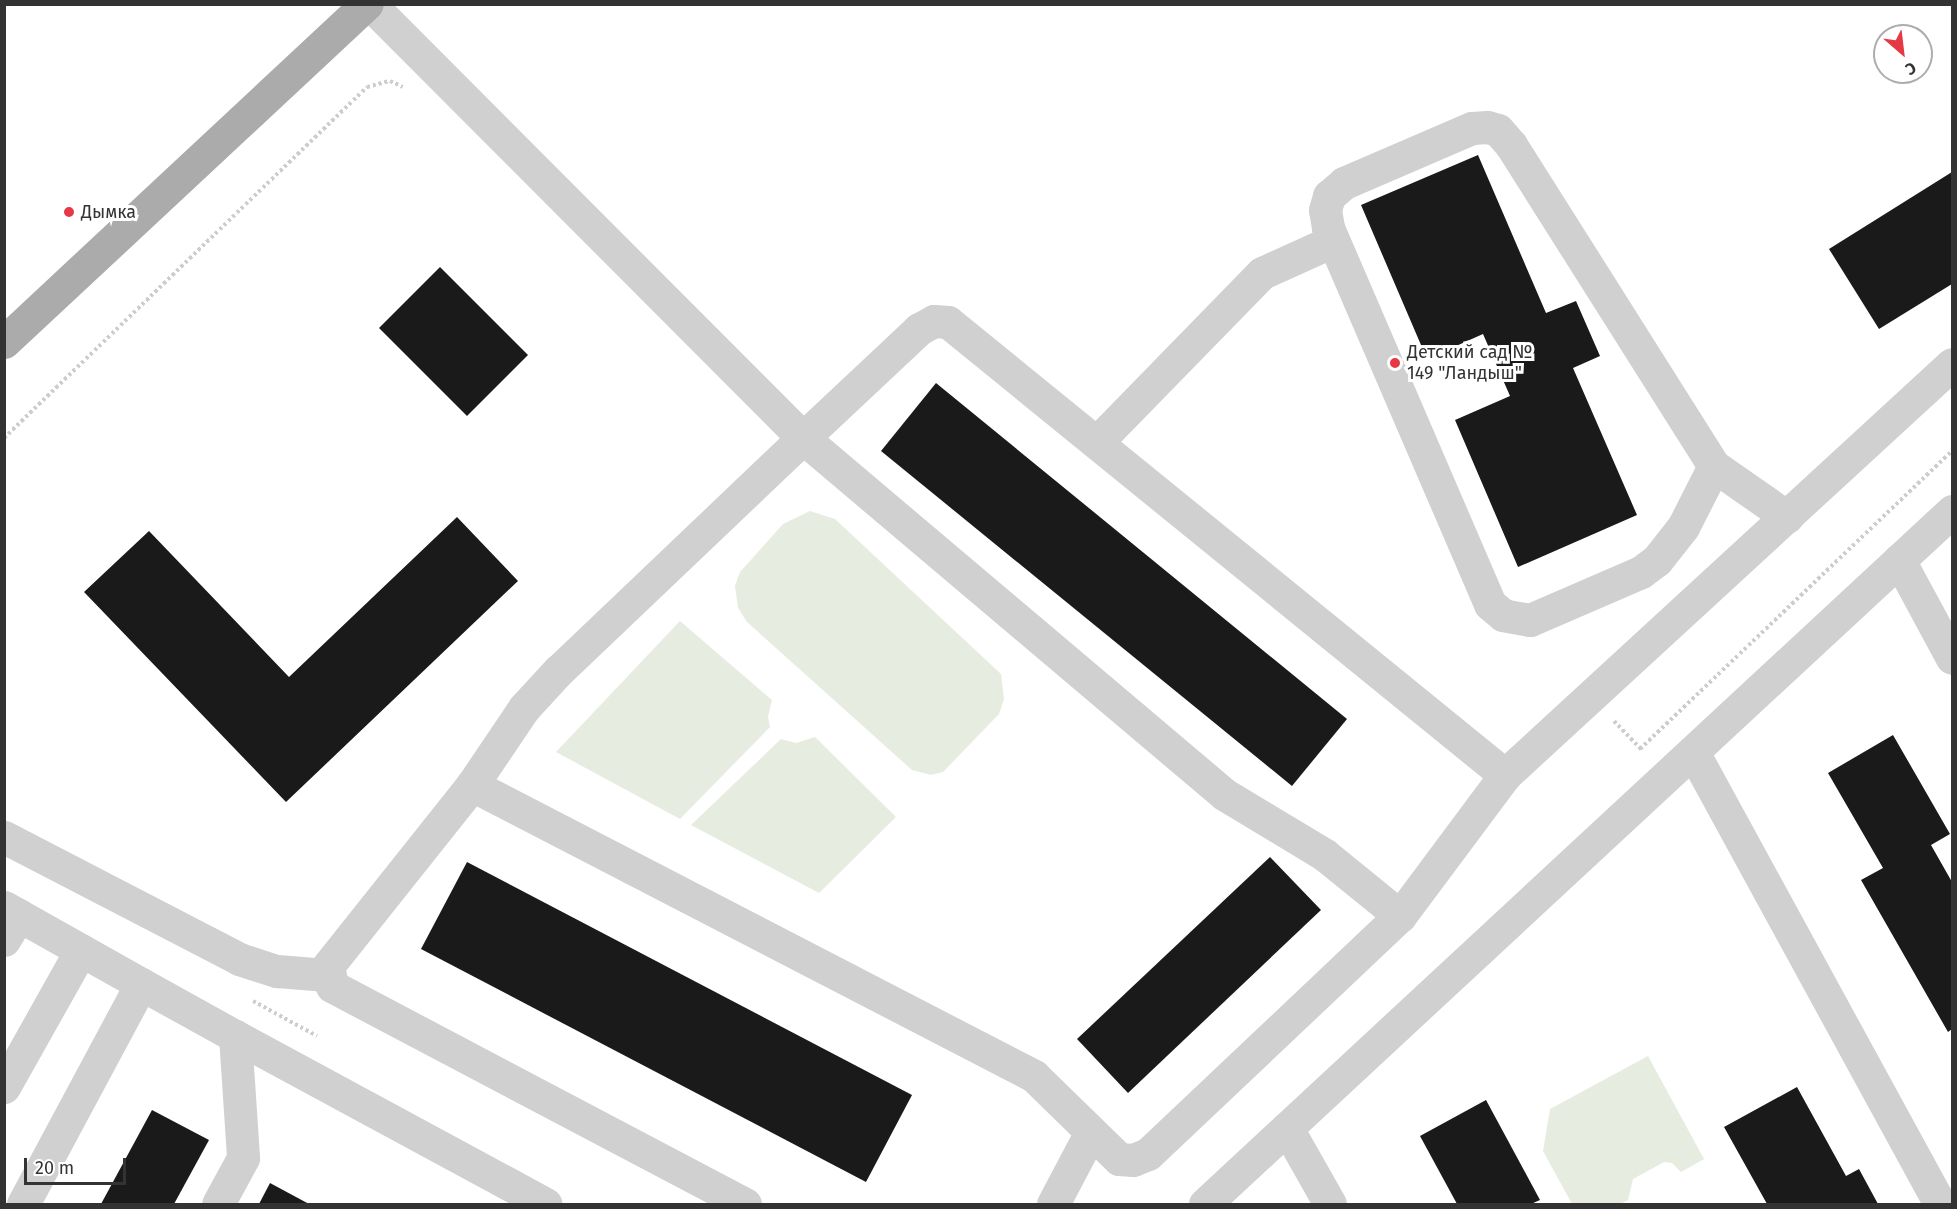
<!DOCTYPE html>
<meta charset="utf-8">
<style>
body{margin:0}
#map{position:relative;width:1957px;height:1209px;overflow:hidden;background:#fff;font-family:"Fira Sans",sans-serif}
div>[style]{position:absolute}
.green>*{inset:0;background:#e6ecdf}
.building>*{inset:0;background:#1a1a1a}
.path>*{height:4px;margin-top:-2px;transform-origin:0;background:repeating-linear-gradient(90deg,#cdcdcd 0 3px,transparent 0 6px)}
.minor>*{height:33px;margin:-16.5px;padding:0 16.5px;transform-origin:16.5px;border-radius:16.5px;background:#d0d0d0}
.major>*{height:33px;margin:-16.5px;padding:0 16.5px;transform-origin:16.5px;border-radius:16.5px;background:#ababab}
.dots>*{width:16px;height:16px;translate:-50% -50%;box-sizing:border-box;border:3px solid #fff;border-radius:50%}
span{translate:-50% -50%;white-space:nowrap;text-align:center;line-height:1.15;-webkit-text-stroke:6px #fff;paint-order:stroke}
.poi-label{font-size:18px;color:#333}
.left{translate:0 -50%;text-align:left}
.frame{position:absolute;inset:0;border:6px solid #333;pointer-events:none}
.north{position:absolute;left:1873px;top:24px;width:60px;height:60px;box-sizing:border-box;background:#fff;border:2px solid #adadad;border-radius:50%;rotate:152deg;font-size:16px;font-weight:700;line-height:24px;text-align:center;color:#333}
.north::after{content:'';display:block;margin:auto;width:21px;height:27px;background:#e63946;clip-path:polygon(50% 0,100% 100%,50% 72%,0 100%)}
.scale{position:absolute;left:24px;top:1158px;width:102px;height:27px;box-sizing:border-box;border:3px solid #333;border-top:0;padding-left:8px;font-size:18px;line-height:21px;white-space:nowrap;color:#333;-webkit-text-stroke:4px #fff;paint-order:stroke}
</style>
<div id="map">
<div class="green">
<div style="clip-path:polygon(810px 511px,835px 519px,1001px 674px,1004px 699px,999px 714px,943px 772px,931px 775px,912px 770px,747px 622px,738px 608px,735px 586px,740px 572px,783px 524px)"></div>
<div style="clip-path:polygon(680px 621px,772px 700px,768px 717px,770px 727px,680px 819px,556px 752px)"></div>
<div style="clip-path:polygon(815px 737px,896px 817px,819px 893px,691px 825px,781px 739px,796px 743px)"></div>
<div style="clip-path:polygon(1648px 1056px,1704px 1159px,1681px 1172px,1672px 1163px,1664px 1162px,1633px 1179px,1628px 1200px,1620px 1204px,1572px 1204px,1543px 1151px,1550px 1109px)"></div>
</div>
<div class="building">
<div style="clip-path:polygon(1478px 155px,1546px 313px,1576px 301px,1600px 356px,1573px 368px,1637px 515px,1518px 567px,1455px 420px,1510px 396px,1483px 334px,1427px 359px,1361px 205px)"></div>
<div style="clip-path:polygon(1952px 172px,1952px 284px,1879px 329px,1829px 249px)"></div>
<div style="clip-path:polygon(440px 267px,528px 355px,467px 416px,379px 328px)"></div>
<div style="clip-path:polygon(936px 383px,1347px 719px,1292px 786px,881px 451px)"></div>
<div style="clip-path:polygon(457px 517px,518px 581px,286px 802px,84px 592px,149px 531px,289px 677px)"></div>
<div style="clip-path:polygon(1893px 735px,1950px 834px,1931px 845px,1952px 882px,1952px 1029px,1948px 1032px,1861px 880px,1883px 868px,1828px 773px)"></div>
<div style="clip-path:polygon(1270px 857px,1321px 910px,1128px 1093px,1077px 1039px)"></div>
<div style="clip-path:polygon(467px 862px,912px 1095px,866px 1182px,421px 949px)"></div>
<div style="clip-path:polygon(1797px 1087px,1846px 1176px,1859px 1169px,1878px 1204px,1767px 1204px,1724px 1127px)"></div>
<div style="clip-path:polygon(1486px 1100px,1540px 1200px,1531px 1204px,1457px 1204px,1420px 1136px)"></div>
<div style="clip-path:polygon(152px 1110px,209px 1140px,174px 1204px,101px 1204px)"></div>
<div style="clip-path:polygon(270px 1183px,309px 1204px,259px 1204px)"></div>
</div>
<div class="path">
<div style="left:4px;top:438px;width:505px;rotate:-44.04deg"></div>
<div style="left:367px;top:87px;width:24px;rotate:-15deg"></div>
<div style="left:390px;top:81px;width:14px;rotate:25deg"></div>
<div style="left:1614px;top:721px;width:40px;rotate:46deg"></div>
<div style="left:1640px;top:749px;width:431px;rotate:-43.7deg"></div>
<div style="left:253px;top:1001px;width:73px;rotate:28.7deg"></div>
</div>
<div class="minor">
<div style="left:370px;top:4px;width:613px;rotate:45.07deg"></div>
<div style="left:803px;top:438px;width:337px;rotate:136.4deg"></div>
<div style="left:559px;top:670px;width:52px;rotate:132.6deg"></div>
<div style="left:524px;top:708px;width:93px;rotate:124deg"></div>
<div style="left:1487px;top:127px;width:11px;rotate:15deg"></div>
<div style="left:1498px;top:130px;width:20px;rotate:49deg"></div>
<div style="left:1511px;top:145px;width:380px;rotate:57.7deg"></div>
<div style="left:1714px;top:466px;width:68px;rotate:116.9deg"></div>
<div style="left:1683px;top:527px;width:42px;rotate:128.2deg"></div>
<div style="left:1657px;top:560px;width:20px;rotate:143deg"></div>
<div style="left:1641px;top:572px;width:121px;rotate:156.6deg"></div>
<div style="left:1530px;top:620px;width:27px;rotate:-170deg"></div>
<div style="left:1503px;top:615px;width:17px;rotate:-140deg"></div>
<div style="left:1490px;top:604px;width:410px;rotate:-113.3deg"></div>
<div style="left:1328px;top:227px;width:17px;rotate:-100deg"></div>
<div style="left:1325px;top:210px;width:15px;rotate:-74deg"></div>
<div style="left:1329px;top:196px;width:20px;rotate:-41deg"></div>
<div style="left:1344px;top:183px;width:139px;rotate:-23.3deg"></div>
<div style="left:1472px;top:128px;width:15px;rotate:-4deg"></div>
<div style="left:1097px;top:442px;width:236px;rotate:-45.7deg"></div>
<div style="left:1262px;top:273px;width:78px;rotate:-24.3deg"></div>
<div style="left:1714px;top:466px;width:89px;rotate:34.9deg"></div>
<div style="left:1899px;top:560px;width:111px;rotate:61.6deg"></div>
<div style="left:1693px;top:752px;width:515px;rotate:61.35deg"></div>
<div style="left:4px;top:837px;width:265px;rotate:27.4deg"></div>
<div style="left:239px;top:959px;width:40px;rotate:18deg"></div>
<div style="left:277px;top:971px;width:50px;rotate:4.6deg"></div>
<div style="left:4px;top:907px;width:157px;rotate:29.3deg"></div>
<div style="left:141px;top:984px;width:250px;rotate:118.2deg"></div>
<div style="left:1400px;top:916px;width:97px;rotate:-140.9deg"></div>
<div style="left:1325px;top:855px;width:118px;rotate:-148.9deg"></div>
<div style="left:1224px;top:794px;width:551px;rotate:-139.78deg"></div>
<div style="left:803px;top:438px;width:159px;rotate:-43.2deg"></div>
<div style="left:919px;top:329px;width:17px;rotate:-28deg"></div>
<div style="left:934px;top:321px;width:14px;rotate:4deg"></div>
<div style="left:948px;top:322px;width:718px;rotate:39.12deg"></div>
<div style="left:4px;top:940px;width:29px;rotate:-59deg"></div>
<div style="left:141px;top:984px;width:107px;rotate:29deg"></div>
<div style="left:235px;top:1036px;width:122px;rotate:86.2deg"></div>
<div style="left:243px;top:1158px;width:52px;rotate:118.5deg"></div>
<div style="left:235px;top:1036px;width:353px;rotate:28.4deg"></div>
<div style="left:4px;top:1087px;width:157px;rotate:-60.7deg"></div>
<div style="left:1287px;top:1128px;width:87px;rotate:60.5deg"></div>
<div style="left:745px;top:1204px;width:467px;rotate:-152.2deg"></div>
<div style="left:332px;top:986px;width:20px;rotate:-101deg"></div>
<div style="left:328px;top:966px;width:231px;rotate:-51.5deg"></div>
<div style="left:472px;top:785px;width:633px;rotate:27.37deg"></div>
<div style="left:1034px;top:1076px;width:119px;rotate:44.3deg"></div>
<div style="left:1119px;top:1159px;width:14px;rotate:4deg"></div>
<div style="left:1133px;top:1160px;width:16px;rotate:-22deg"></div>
<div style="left:1148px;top:1154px;width:347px;rotate:-43.4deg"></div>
<div style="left:1400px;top:916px;width:176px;rotate:-53.3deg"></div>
<div style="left:1505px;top:775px;width:607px;rotate:-42.6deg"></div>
<div style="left:1053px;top:1204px;width:81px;rotate:-62.2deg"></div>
<div style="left:1205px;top:1204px;width:1019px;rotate:-42.85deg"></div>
</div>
<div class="major">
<div style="left:4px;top:342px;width:496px;rotate:-43deg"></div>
</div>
<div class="dots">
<div style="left:69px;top:212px;background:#e63946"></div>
<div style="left:1395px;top:363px;background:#e63946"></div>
</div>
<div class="poi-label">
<span class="left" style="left:81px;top:212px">Дымка</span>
<span class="left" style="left:1407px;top:363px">Детский сад №<br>149 "Ландыш"</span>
</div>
<div class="frame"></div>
<div class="north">С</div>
<div class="scale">20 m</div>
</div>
